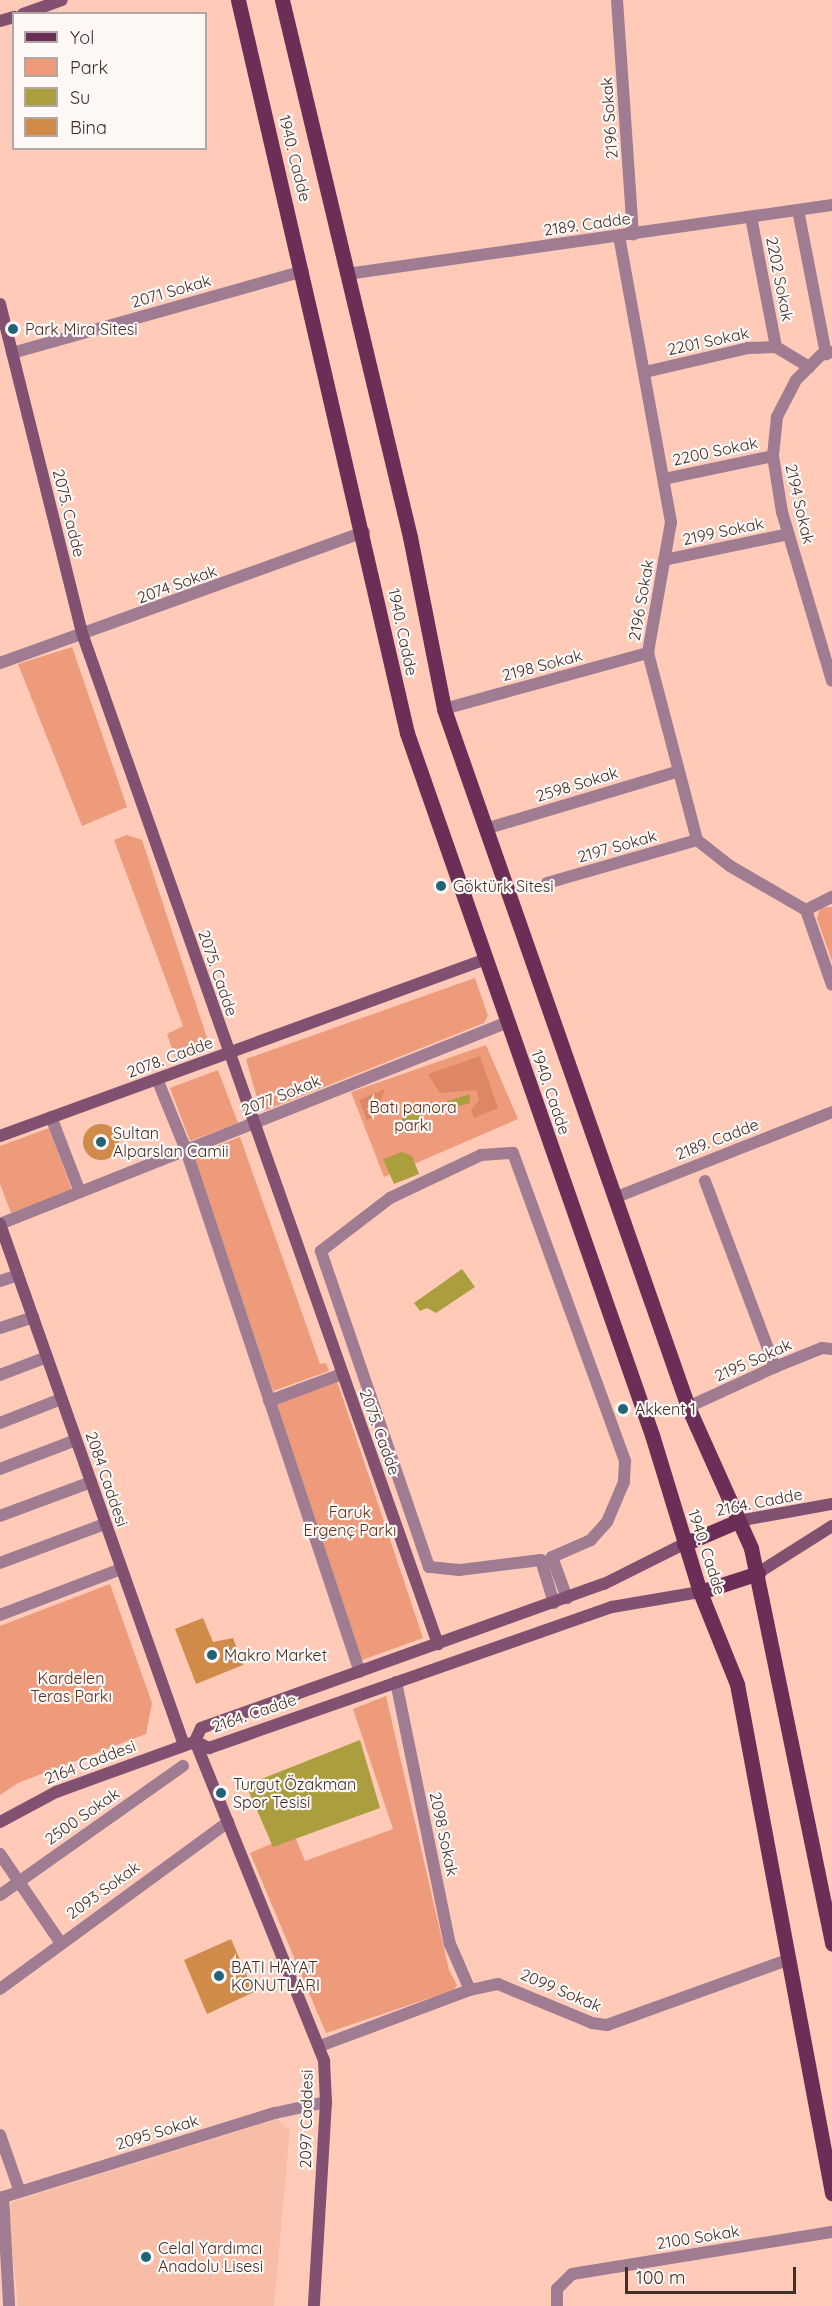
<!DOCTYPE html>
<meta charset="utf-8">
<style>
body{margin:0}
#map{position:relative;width:832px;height:2306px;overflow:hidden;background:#ffcbb8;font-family:Quicksand,sans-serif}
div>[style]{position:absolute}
.built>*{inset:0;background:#f8bda7}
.green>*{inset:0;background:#ee9b7b}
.forest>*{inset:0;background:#de8766}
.water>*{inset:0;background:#ab9e3e}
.building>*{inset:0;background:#d08a4a}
.round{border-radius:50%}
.street>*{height:12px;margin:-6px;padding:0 6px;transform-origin:6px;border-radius:6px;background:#a07c92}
.secondary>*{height:12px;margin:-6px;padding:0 6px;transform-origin:6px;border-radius:6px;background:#825070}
.primary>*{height:15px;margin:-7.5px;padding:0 7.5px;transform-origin:7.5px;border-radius:7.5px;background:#6b2f57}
.dots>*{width:16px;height:16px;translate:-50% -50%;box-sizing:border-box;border:3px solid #fef8f6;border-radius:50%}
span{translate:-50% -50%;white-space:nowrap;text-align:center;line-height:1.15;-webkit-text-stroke:4.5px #fef8f6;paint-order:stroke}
.street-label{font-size:16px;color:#412e26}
.poi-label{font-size:16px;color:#412e26}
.left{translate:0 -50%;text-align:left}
.park-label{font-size:16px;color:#652d16}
.legend{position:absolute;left:12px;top:12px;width:195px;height:138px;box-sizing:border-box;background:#fef8f6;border:2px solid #b2a7a3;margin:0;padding:8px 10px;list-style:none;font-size:18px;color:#412e26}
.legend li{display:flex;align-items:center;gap:12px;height:30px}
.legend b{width:30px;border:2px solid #b2a7a3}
.scale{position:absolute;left:625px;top:2267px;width:171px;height:27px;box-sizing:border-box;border:3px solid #412e26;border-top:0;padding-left:8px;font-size:18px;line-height:21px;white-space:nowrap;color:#412e26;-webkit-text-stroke:4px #fef8f6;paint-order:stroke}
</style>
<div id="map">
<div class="built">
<div style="clip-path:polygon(277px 2119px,290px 2130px,274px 2306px,18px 2306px,8px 2209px,12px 2202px)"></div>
</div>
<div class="green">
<div style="clip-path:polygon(72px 647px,127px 807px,82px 826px,18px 664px)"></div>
<div style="clip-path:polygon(127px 835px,142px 840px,209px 1044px,175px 1058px,167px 1034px,183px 1026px,114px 840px)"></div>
<div style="clip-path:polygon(832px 907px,832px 961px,817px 919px,820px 908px)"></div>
<div style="clip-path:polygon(475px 978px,488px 1016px,484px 1023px,264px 1111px,260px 1108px,246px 1059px)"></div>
<div style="clip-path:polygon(486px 1045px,518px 1119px,384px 1177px,351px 1092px)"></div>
<div style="clip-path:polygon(218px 1070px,238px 1123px,190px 1141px,170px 1088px)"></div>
<div style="clip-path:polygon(49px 1128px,72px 1190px,11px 1213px,0 1184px,0 1146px)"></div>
<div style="clip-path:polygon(240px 1137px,320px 1364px,326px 1363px,329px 1371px,273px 1391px,193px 1155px)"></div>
<div style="clip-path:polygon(337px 1381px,423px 1638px,362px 1660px,276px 1404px)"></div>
<div style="clip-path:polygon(110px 1584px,152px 1703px,146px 1734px,18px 1783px,0 1795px,0 1626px)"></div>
<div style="clip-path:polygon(386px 1696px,449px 1970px,457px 1985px,454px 1990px,326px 2033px,250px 1853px,294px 1834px,305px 1861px,393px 1829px,353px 1709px)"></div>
</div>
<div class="forest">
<div style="clip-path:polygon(480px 1056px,498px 1108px,474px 1118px,471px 1110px,479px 1100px,476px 1090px,440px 1093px,428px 1074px)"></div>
<div style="clip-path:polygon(385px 1089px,375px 1116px,367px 1120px,359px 1100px)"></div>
</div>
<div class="water">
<div style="clip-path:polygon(470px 1094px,470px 1103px,423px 1115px,412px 1126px,402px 1120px,403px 1115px)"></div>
<div style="clip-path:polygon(402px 1152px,412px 1156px,419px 1174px,394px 1184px,383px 1159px)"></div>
<div style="clip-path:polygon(462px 1269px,475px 1287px,436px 1313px,427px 1308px,420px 1311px,414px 1303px)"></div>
<div style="clip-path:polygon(360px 1740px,380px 1808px,273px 1847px,246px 1785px)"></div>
</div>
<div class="building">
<div class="round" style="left:83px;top:1124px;width:36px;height:36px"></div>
<div style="clip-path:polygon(203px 1618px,213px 1642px,233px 1638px,243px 1665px,196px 1684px,175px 1629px)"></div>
<div style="clip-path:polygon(231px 1939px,254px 1992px,207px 2014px,184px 1960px)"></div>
</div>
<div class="street">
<div style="left:617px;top:0;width:235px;rotate:86.1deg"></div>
<div style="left:798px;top:210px;width:147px;rotate:79deg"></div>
<div style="left:751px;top:217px;width:132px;rotate:79.1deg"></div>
<div style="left:619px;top:236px;width:291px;rotate:79.7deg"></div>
<div style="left:671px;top:522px;width:133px;rotate:100deg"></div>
<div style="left:648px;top:653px;width:193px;rotate:75.3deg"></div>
<div style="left:697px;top:840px;width:42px;rotate:38.2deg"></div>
<div style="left:730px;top:866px;width:88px;rotate:30.1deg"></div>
<div style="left:347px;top:274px;width:490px;rotate:-8.1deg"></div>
<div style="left:832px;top:352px;width:11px;rotate:165deg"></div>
<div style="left:821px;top:355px;width:35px;rotate:135deg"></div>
<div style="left:796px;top:380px;width:42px;rotate:117.2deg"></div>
<div style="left:777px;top:417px;width:39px;rotate:96deg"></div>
<div style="left:773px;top:456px;width:57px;rotate:80.9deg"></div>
<div style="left:782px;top:512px;width:176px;rotate:73.5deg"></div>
<div style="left:12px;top:353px;width:302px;rotate:-15.7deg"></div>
<div style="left:645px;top:372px;width:106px;rotate:-13.1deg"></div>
<div style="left:748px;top:348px;width:28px;rotate:-2deg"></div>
<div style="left:776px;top:347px;width:39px;rotate:31deg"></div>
<div style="left:664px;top:479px;width:111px;rotate:-11.9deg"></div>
<div style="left:664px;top:560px;width:127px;rotate:-11.8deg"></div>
<div style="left:0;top:663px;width:387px;rotate:-19.8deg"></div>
<div style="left:444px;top:709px;width:212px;rotate:-15.4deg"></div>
<div style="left:485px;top:829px;width:202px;rotate:-16.6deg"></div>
<div style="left:547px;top:883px;width:156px;rotate:-16deg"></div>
<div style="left:806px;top:910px;width:79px;rotate:70.9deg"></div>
<div style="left:806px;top:910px;width:29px;rotate:-27deg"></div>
<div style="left:157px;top:1079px;width:77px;rotate:67.8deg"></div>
<div style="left:186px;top:1150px;width:550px;rotate:71.57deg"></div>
<div style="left:51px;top:1117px;width:80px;rotate:68.9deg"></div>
<div style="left:705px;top:1181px;width:199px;rotate:69.4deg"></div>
<div style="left:614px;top:1198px;width:234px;rotate:-21.5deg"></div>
<div style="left:0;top:1224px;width:547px;rotate:-21.68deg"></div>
<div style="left:0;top:1281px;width:19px;rotate:-18deg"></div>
<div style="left:0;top:1328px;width:35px;rotate:-18deg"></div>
<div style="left:0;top:1375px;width:50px;rotate:-21deg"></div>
<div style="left:269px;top:1401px;width:78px;rotate:-20.3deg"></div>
<div style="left:688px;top:1407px;width:96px;rotate:-24.7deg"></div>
<div style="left:775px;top:1367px;width:51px;rotate:-22deg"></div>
<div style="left:822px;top:1348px;width:10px;rotate:6deg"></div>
<div style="left:0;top:1423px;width:66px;rotate:-21.5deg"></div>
<div style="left:0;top:1469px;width:81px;rotate:-20.9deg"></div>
<div style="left:0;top:1516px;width:97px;rotate:-20.5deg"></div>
<div style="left:0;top:1563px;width:112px;rotate:-20.4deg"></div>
<div style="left:554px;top:1603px;width:45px;rotate:-106.8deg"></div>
<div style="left:541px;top:1560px;width:83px;rotate:173deg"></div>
<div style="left:459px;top:1570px;width:30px;rotate:-174deg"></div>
<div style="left:429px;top:1567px;width:334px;rotate:-108.9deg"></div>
<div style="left:321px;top:1251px;width:87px;rotate:-37.5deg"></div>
<div style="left:390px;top:1198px;width:101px;rotate:-25.3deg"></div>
<div style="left:481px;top:1155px;width:32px;rotate:-4deg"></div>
<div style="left:513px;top:1153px;width:328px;rotate:70deg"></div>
<div style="left:625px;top:1461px;width:21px;rotate:93deg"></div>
<div style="left:624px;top:1482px;width:43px;rotate:113deg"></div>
<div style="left:607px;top:1522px;width:24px;rotate:132deg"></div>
<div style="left:591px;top:1540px;width:43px;rotate:156.4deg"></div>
<div style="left:552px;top:1557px;width:44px;rotate:69.9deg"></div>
<div style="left:0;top:1615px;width:129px;rotate:-20.8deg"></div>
<div style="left:396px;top:1682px;width:268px;rotate:78.4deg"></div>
<div style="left:450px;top:1944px;width:50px;rotate:66.5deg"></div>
<div style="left:0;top:1854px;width:107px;rotate:55.7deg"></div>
<div style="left:0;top:1895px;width:224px;rotate:-35.2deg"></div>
<div style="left:0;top:1989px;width:283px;rotate:-36.2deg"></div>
<div style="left:320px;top:2046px;width:160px;rotate:-20.5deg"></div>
<div style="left:470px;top:1990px;width:29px;rotate:-12deg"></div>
<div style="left:498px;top:1984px;width:102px;rotate:22.5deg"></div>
<div style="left:592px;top:2023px;width:15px;rotate:8deg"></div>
<div style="left:607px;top:2025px;width:192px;rotate:-19.8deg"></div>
<div style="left:0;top:2135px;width:60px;rotate:70.7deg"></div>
<div style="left:3px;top:2197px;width:109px;rotate:86.8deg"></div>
<div style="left:0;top:2198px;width:288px;rotate:-17.2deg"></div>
<div style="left:275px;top:2113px;width:52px;rotate:-12.2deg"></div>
<div style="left:557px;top:2306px;width:17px;rotate:-90deg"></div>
<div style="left:557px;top:2289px;width:21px;rotate:-45deg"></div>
<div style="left:572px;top:2274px;width:263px;rotate:-9.2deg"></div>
</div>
<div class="secondary">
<div style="left:23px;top:14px;width:41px;rotate:-19.7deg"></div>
<div style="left:0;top:21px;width:15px;rotate:-16deg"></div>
<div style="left:0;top:304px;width:342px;rotate:76deg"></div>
<div style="left:83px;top:636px;width:1069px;rotate:70.6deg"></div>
<div style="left:0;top:1136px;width:517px;rotate:-20.01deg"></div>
<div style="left:0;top:1224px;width:553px;rotate:70.55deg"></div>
<div style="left:738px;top:1521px;width:96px;rotate:-10.3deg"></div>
<div style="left:758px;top:1573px;width:88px;rotate:-32.4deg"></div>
<div style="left:195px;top:1741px;width:345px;rotate:68deg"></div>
<div style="left:324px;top:2061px;width:41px;rotate:87.2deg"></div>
<div style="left:326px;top:2102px;width:204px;rotate:93.4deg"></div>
<div style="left:195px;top:1741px;width:14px;rotate:-65deg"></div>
<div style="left:201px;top:1728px;width:428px;rotate:-19.7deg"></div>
<div style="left:604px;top:1584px;width:89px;rotate:-26.6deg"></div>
<div style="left:195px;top:1741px;width:16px;rotate:27deg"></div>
<div style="left:209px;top:1748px;width:427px;rotate:-19.3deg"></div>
<div style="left:612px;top:1607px;width:89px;rotate:-9.7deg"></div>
<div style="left:0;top:1822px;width:64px;rotate:-28.2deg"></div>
<div style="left:56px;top:1792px;width:144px;rotate:-19.9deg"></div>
</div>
<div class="primary">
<div style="left:238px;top:0;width:752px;rotate:77.02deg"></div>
<div style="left:407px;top:733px;width:744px;rotate:70.76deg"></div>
<div style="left:652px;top:1435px;width:164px;rotate:73deg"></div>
<div style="left:700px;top:1592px;width:99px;rotate:68.1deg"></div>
<div style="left:737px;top:1684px;width:518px;rotate:79.43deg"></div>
<div style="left:282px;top:0;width:552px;rotate:76.59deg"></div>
<div style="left:410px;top:537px;width:175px;rotate:78.8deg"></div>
<div style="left:444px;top:709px;width:739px;rotate:70.73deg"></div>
<div style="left:688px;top:1407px;width:154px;rotate:65.9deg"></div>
<div style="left:751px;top:1548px;width:404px;rotate:78.4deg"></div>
<div style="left:684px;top:1544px;width:59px;rotate:-23.1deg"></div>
<div style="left:700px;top:1592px;width:61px;rotate:-18.1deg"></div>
</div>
<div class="dots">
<div style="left:13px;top:329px;background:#226477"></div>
<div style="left:441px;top:886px;background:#226477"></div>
<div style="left:101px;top:1142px;background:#226477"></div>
<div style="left:623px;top:1409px;background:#226477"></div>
<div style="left:212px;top:1655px;background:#226477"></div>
<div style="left:221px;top:1793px;background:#226477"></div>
<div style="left:219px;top:1976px;background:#226477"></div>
<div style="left:146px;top:2257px;background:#226477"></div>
</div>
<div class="street-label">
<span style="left:609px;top:118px;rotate:-94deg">2196 Sokak</span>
<span style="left:295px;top:158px;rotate:76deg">1940. Cadde</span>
<span style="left:587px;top:224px;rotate:-8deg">2189. Cadde</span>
<span style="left:780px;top:279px;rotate:79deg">2202 Sokak</span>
<span style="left:171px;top:291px;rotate:-16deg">2071 Sokak</span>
<span style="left:708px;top:341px;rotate:-12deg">2201 Sokak</span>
<span style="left:715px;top:451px;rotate:-12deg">2200 Sokak</span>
<span style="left:800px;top:504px;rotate:77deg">2194 Sokak</span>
<span style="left:69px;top:513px;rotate:76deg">2075. Cadde</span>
<span style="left:723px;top:531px;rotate:-12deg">2199 Sokak</span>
<span style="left:177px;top:584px;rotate:-20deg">2074 Sokak</span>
<span style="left:641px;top:600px;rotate:-80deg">2196 Sokak</span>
<span style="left:403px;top:632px;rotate:78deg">1940. Cadde</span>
<span style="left:542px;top:665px;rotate:-15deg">2198 Sokak</span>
<span style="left:577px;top:784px;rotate:-17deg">2598 Sokak</span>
<span style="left:617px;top:846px;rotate:-16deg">2197 Sokak</span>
<span style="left:218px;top:973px;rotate:71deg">2075. Cadde</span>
<span style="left:170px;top:1057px;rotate:-20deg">2078. Cadde</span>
<span style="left:551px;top:1092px;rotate:71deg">1940. Cadde</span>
<span style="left:281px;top:1095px;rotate:-22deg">2077 Sokak</span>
<span style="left:717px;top:1139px;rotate:-21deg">2189. Cadde</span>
<span style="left:753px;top:1360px;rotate:-24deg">2195 Sokak</span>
<span style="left:380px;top:1432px;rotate:70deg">2075. Cadde</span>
<span style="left:107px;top:1479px;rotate:71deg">2084 Caddesi</span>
<span style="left:759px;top:1502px;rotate:-11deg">2164. Cadde</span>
<span style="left:707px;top:1552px;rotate:72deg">1940. Cadde</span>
<span style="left:254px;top:1713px;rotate:-19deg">2164. Cadde</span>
<span style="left:90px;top:1762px;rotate:-21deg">2164 Caddesi</span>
<span style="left:82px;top:1816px;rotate:-35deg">2500 Sokak</span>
<span style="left:444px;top:1834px;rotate:78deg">2098 Sokak</span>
<span style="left:103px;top:1890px;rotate:-36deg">2093 Sokak</span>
<span style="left:561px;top:1990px;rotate:23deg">2099 Sokak</span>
<span style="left:306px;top:2119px;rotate:-89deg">2097 Caddesi</span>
<span style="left:157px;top:2132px;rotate:-17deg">2095 Sokak</span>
<span style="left:698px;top:2237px;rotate:-9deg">2100 Sokak</span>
</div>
<div class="poi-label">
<span class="left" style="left:25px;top:329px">Park Mira Sitesi</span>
<span class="left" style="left:453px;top:886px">Göktürk Sitesi</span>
<span class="left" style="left:113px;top:1142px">Sultan<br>Alparslan Camii</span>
<span class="left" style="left:635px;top:1409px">Akkent 1</span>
<span class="left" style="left:224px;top:1655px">Makro Market</span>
<span class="left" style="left:233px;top:1793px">Turgut Özakman<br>Spor Tesisi</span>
<span class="left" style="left:231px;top:1976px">BATI HAYAT<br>KONUTLARI</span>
<span class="left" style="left:158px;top:2257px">Celal Yardımcı<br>Anadolu Lisesi</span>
</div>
<div class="park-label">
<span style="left:413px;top:1116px">Batı panora<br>parkı</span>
<span style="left:350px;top:1521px">Faruk<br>Ergenç Parkı</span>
<span style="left:71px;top:1687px">Kardelen<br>Teras Parkı</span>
</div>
<ul class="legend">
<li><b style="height:8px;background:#6b2f57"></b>Yol</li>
<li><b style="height:16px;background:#ee9b7b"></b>Park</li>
<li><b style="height:16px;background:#ab9e3e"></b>Su</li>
<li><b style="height:16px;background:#d08a4a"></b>Bina</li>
</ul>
<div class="scale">100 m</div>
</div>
